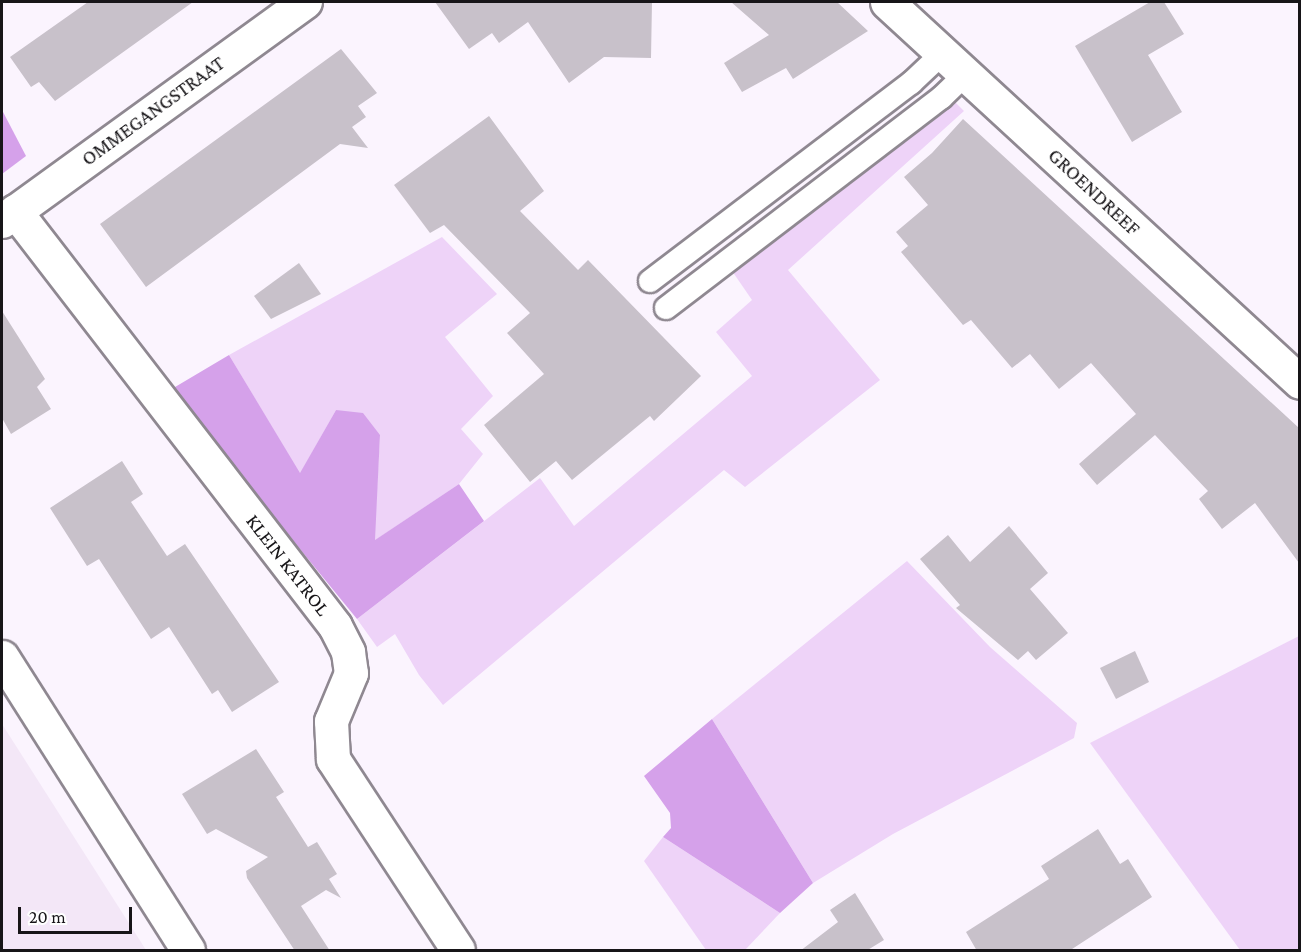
<!DOCTYPE html>
<style>
body{margin:0}
#map{position:relative;width:1301px;height:952px;overflow:hidden;background:#fbf4fe;font-family:"Crimson Pro",serif}
div>[style]{position:absolute}
.built>*{inset:0;background:#f3e7f7}
.green>*{inset:0;background:#eed3f8}
.forest>*{inset:0;background:#d5a1ea}
.building>*{inset:0;background:#c8c1ca}
.roads{filter:drop-shadow(2px 0 #8f8891) drop-shadow(-2px 0 #8f8891) drop-shadow(0 2px #8f8891) drop-shadow(0 -2px #8f8891)}
.service>*{height:22px;margin:-11px;padding:0 11px;transform-origin:11px;border-radius:11px;background:#fff}
.minor>*{height:33px;margin:-16.5px;padding:0 16.5px;transform-origin:16.5px;border-radius:16.5px;background:#fff}
span{translate:-50% -50%;white-space:nowrap;text-align:center;line-height:1.15;-webkit-text-stroke:4.5px #fff;paint-order:stroke}
.street-label{font-size:20px;color:#171518}
.frame{position:absolute;inset:0;border:3px solid #171518;pointer-events:none}
.scale{position:absolute;left:18px;top:907px;width:114px;height:27px;box-sizing:border-box;border:3px solid #171518;border-top:0;padding-left:8px;font-size:18px;line-height:21px;white-space:nowrap;color:#171518;-webkit-text-stroke:4px #fff;paint-order:stroke}
</style>
<div id="map">
<div class="built">
<div style="clip-path:polygon(2px 724px,146px 950px,2px 950px)"></div>
</div>
<div class="green">
<div style="clip-path:polygon(951px 98px,964px 111px,788px 270px,880px 380px,745px 487px,724px 470px,443px 705px,419px 675px,395px 634px,377px 647px,357px 619px,540px 478px,574px 526px,752px 376px,716px 332px,752px 300px,730px 268px)"></div>
<div style="clip-path:polygon(442px 237px,497px 294px,445px 337px,493px 396px,461px 429px,483px 454px,459px 484px,374px 541px,380px 435px,336px 410px,300px 474px,229px 355px)"></div>
<div style="clip-path:polygon(907px 561px,990px 647px,1077px 723px,1074px 738px,893px 834px,813px 883px,712px 719px)"></div>
<div style="clip-path:polygon(1299px 636px,1299px 950px,1240px 950px,1090px 743px)"></div>
<div style="clip-path:polygon(663px 837px,780px 913px,745px 950px,706px 950px,644px 861px)"></div>
</div>
<div class="forest">
<div style="clip-path:polygon(2px 110px,26px 156px,2px 174px)"></div>
<div style="clip-path:polygon(229px 355px,300px 473px,336px 410px,363px 413px,380px 435px,375px 540px,459px 484px,484px 521px,357px 619px,170px 390px)"></div>
<div style="clip-path:polygon(712px 719px,813px 883px,780px 913px,663px 837px,671px 828px,670px 813px,644px 776px)"></div>
</div>
<div class="building">
<div style="clip-path:polygon(88px 2px,193px 2px,55px 101px,39px 82px,31px 87px,10px 57px)"></div>
<div style="clip-path:polygon(435px 2px,652px 2px,651px 58px,604px 57px,569px 83px,528px 22px,499px 43px,492px 33px,469px 49px)"></div>
<div style="clip-path:polygon(731px 2px,837px 2px,868px 31px,793px 79px,786px 68px,742px 92px,724px 63px,769px 35px)"></div>
<div style="clip-path:polygon(1150px 2px,1164px 2px,1184px 34px,1148px 55px,1182px 112px,1132px 142px,1075px 46px)"></div>
<div style="clip-path:polygon(341px 49px,377px 93px,358px 106px,366px 117px,352px 127px,368px 148px,340px 144px,146px 287px,100px 224px)"></div>
<div style="clip-path:polygon(489px 116px,544px 191px,520px 211px,578px 270px,588px 260px,701px 376px,654px 421px,650px 416px,572px 480px,556px 461px,530px 482px,484px 425px,544px 374px,507px 333px,530px 313px,444px 225px,430px 233px,394px 185px)"></div>
<div style="clip-path:polygon(963px 119px,1299px 428px,1299px 563px,1255px 503px,1222px 529px,1199px 499px,1208px 491px,1155px 435px,1097px 485px,1079px 464px,1136px 414px,1091px 363px,1059px 389px,1030px 354px,1012px 368px,971px 320px,963px 325px,901px 252px,908px 246px,896px 232px,928px 205px,904px 177px,932px 153px)"></div>
<div style="clip-path:polygon(299px 263px,321px 294px,271px 319px,254px 296px)"></div>
<div style="clip-path:polygon(2px 311px,45px 379px,37px 387px,51px 409px,11px 434px,2px 418px)"></div>
<div style="clip-path:polygon(122px 461px,143px 494px,131px 502px,167px 556px,185px 544px,279px 682px,232px 712px,218px 690px,212px 694px,169px 627px,151px 639px,99px 559px,87px 566px,50px 508px)"></div>
<div style="clip-path:polygon(1009px 526px,1048px 573px,1030px 589px,1068px 633px,1036px 660px,1028px 651px,1018px 660px,956px 608px,960px 605px,920px 559px,948px 535px,970px 562px)"></div>
<div style="clip-path:polygon(1135px 651px,1149px 682px,1116px 699px,1100px 668px)"></div>
<div style="clip-path:polygon(256px 749px,284px 792px,276px 797px,308px 847px,317px 842px,337px 874px,329px 879px,341px 898px,326px 890px,301px 906px,330px 951px,295px 951px,247px 878px,246px 871px,268px 857px,216px 829px,207px 834px,182px 794px)"></div>
<div style="clip-path:polygon(1098px 829px,1120px 864px,1128px 859px,1152px 897px,1069px 951px,977px 951px,966px 932px,1049px 879px,1041px 866px)"></div>
<div style="clip-path:polygon(855px 893px,884px 940px,866px 951px,800px 951px,838px 922px,830px 910px)"></div>
</div>
<div class="roads">
<div class="service">
<div style="left:650px;top:281px;width:328px;rotate:-37.2deg"></div>
<div style="left:911px;top:83px;width:44px;rotate:-43.2deg"></div>
<div style="left:666px;top:308px;width:346px;rotate:-37.4deg"></div>
<div style="left:941px;top:98px;width:35px;rotate:-44deg"></div>
</div>
<div class="minor">
<div style="left:887px;top:2px;width:561px;rotate:42.62deg"></div>
<div style="left:15px;top:211px;width:524px;rotate:52.36deg"></div>
<div style="left:335px;top:626px;width:29px;rotate:63deg"></div>
<div style="left:348px;top:652px;width:21px;rotate:82deg"></div>
<div style="left:351px;top:673px;width:52px;rotate:112.6deg"></div>
<div style="left:331px;top:721px;width:38px;rotate:87deg"></div>
<div style="left:333px;top:759px;width:228px;rotate:56.8deg"></div>
<div style="left:2px;top:221px;width:374px;rotate:-35.9deg"></div>
<div style="left:2px;top:657px;width:347px;rotate:57.6deg"></div>
</div>
</div>
<div class="street-label">
<span style="left:153px;top:111px;rotate:-36deg">OMMEGANGSTRAAT</span>
<span style="left:1094px;top:192px;rotate:43deg">GROENDREEF</span>
<span style="left:288px;top:565px;rotate:52deg">KLEIN KATROL</span>
</div>
<div class="frame"></div>
<div class="scale">20 m</div>
</div>
